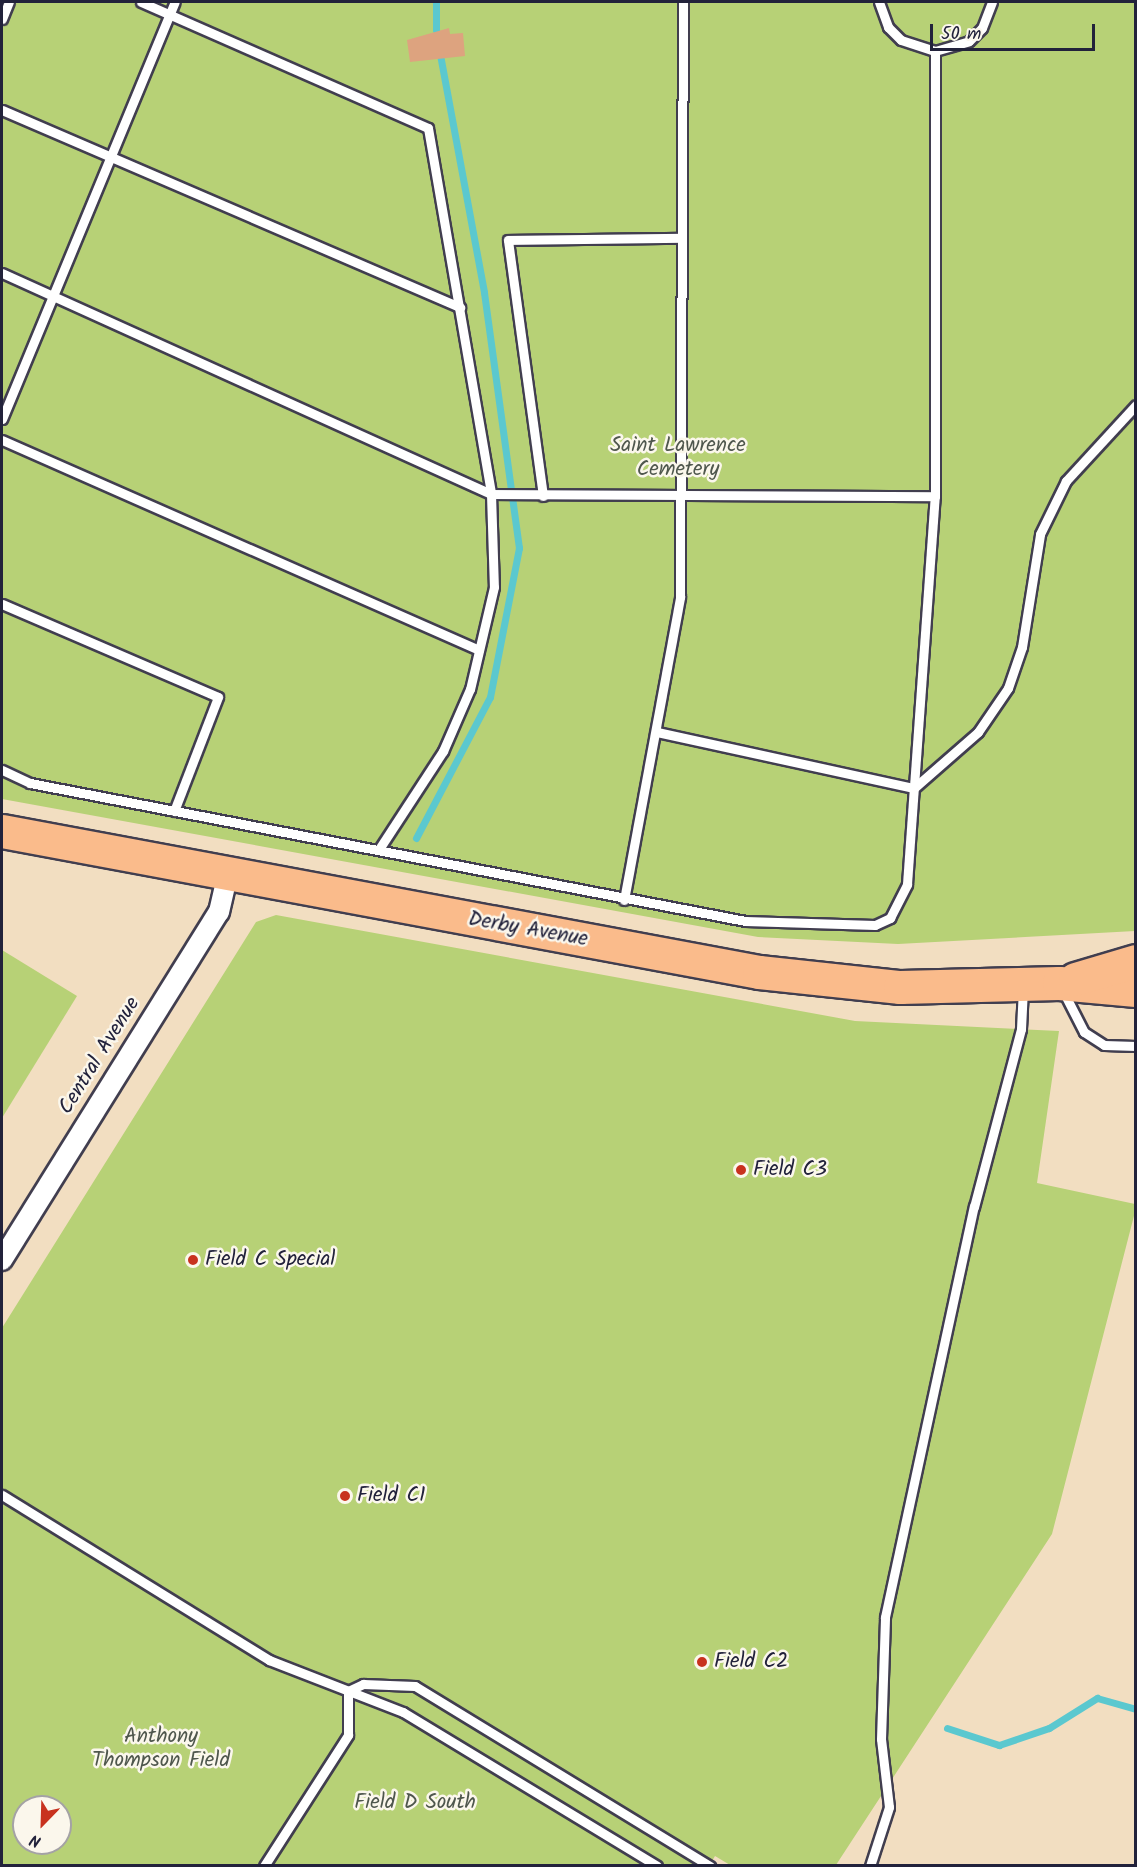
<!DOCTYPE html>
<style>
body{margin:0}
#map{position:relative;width:1137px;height:1867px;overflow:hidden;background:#f2dec1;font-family:Kalam,sans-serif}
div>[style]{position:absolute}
.green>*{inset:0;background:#b7d176}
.stream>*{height:7px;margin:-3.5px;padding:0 3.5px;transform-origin:3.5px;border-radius:3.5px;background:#5bc8cf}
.building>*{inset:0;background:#dda37f}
.roads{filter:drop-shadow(2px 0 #413e4f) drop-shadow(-2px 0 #413e4f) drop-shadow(0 2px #413e4f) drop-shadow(0 -2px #413e4f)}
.lane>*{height:9px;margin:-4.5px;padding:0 4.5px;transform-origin:4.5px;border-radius:4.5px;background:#fff}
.street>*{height:20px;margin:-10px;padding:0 10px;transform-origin:10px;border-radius:10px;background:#fff}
.highway>*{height:33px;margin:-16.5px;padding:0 16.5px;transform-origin:16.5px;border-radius:16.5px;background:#fabb8b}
.dots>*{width:16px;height:16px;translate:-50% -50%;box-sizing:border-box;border:3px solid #fbf7ec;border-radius:50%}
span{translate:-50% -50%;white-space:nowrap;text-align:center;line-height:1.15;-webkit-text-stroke:5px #fbf7ec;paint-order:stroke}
.park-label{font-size:21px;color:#4f574d}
.street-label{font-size:21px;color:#22223b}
.poi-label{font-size:21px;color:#22223b}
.left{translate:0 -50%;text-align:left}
.frame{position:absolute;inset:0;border:3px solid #22223b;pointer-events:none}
.north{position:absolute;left:12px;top:1795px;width:60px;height:60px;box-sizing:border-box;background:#fbf7ec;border:2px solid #a4a2a5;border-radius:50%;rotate:203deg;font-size:16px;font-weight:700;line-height:24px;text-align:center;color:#22223b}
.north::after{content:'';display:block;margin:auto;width:21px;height:27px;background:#c8321e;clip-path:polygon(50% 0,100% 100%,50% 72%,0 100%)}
.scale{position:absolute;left:930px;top:24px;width:165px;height:27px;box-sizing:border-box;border:3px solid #22223b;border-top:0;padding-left:8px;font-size:18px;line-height:21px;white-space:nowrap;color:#22223b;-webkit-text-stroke:4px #fbf7ec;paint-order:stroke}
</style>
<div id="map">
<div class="green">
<div style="clip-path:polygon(2px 2px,1135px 2px,1135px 931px,898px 944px,758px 937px,2px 799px)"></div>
<div style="clip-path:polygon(evenodd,276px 915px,855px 1021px,1059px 1031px,1037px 1183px,1135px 1204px,1136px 1208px,1052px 1534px,836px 1865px,730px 1865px,715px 1856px,709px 1866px,2px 1865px,2px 1328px,256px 922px,276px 915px,24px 1807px,60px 1807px,60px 1843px,24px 1843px,24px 1807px)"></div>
<div style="clip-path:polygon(2px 950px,77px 996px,2px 1118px)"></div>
</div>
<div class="stream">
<div style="left:436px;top:30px;width:28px;rotate:-90deg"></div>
<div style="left:416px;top:838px;width:159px;rotate:-62.3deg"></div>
<div style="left:490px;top:697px;width:152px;rotate:-79deg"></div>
<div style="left:519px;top:548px;width:258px;rotate:-97.8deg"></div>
<div style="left:484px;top:292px;width:237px;rotate:-100.5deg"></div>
<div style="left:947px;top:1728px;width:55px;rotate:18.1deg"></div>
<div style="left:999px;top:1745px;width:53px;rotate:-18.8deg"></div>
<div style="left:1049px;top:1728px;width:57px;rotate:-32deg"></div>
<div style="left:1097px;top:1698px;width:41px;rotate:15.8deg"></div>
</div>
<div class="building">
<div style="clip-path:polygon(449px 28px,450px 34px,463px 33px,465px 56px,410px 62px,407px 40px)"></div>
</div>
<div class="roads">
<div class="lane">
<div style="left:141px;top:2px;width:313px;rotate:23.7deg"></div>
<div style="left:428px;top:128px;width:371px;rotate:80.2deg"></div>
<div style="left:491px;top:494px;width:93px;rotate:88.2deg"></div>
<div style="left:494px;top:587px;width:105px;rotate:103.2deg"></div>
<div style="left:470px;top:689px;width:68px;rotate:113.5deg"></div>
<div style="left:443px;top:751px;width:117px;rotate:123.1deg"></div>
<div style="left:879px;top:2px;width:27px;rotate:70deg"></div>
<div style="left:888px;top:27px;width:18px;rotate:45deg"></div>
<div style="left:901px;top:40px;width:36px;rotate:18deg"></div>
<div style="left:935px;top:51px;width:35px;rotate:-16deg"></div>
<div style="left:969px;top:41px;width:18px;rotate:-45deg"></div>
<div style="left:982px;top:28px;width:28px;rotate:-69deg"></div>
<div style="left:2px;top:19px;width:18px;rotate:-68deg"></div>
<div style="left:2px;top:110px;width:499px;rotate:23.3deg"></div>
<div style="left:2px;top:273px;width:537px;rotate:24.32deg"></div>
<div style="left:491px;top:494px;width:444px;rotate:0.3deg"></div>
<div style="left:2px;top:419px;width:451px;rotate:-67.5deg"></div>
<div style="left:2px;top:440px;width:521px;rotate:23.76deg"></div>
<div style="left:543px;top:496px;width:258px;rotate:-97.8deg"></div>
<div style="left:508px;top:240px;width:172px;rotate:-0.7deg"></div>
<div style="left:2px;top:604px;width:235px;rotate:23.3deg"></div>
<div style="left:218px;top:697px;width:122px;rotate:111.1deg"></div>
<div style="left:657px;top:732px;width:263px;rotate:12.3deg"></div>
<div style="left:914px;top:788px;width:85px;rotate:-41.2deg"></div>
<div style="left:978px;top:732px;width:53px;rotate:-55.7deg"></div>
<div style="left:1008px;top:688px;width:43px;rotate:-71.1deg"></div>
<div style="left:1022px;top:647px;width:114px;rotate:-80.9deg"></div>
<div style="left:1040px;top:534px;width:59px;rotate:-63.9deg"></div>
<div style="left:1066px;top:481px;width:103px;rotate:-47.4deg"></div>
<div style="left:2px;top:770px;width:31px;rotate:25deg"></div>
<div style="left:30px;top:783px;width:728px;rotate:10.92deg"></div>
<div style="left:745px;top:921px;width:130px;rotate:1.8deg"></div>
<div style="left:875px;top:925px;width:17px;rotate:-25deg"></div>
<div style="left:890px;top:918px;width:38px;rotate:-63deg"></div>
<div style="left:907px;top:884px;width:389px;rotate:-85.9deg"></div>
<div style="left:935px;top:496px;width:445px;rotate:-90deg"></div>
<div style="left:624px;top:900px;width:308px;rotate:-79.5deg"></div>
<div style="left:680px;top:597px;width:595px;rotate:-89.71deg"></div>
<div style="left:1063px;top:991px;width:46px;rotate:62.9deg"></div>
<div style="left:1084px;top:1032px;width:24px;rotate:33deg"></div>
<div style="left:1104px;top:1045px;width:32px;rotate:2deg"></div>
<div style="left:2px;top:1495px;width:314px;rotate:31.7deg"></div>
<div style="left:269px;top:1660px;width:144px;rotate:21.2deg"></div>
<div style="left:403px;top:1712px;width:297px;rotate:31.2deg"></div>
<div style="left:348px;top:1691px;width:17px;rotate:-25deg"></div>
<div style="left:363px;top:1684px;width:52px;rotate:2.2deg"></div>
<div style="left:415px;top:1686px;width:346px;rotate:31.4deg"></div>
<div style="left:264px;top:1866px;width:156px;rotate:-57.3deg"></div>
<div style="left:348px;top:1735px;width:44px;rotate:-90deg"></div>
<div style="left:870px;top:1866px;width:62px;rotate:-72.1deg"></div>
<div style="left:889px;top:1807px;width:68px;rotate:-96.7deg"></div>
<div style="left:881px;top:1739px;width:122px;rotate:-88.1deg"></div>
<div style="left:885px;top:1617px;width:420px;rotate:-77.8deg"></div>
<div style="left:974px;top:1207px;width:184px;rotate:-75.2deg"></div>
<div style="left:1021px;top:1029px;width:41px;rotate:-87.2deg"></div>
</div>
<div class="street">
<div style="left:2px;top:1260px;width:410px;rotate:-58.1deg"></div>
<div style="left:219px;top:912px;width:40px;rotate:-77deg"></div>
</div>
<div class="highway">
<div style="left:2px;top:831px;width:770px;rotate:10.55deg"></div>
<div style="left:759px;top:972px;width:142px;rotate:6.1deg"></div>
<div style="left:900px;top:987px;width:159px;rotate:-1.4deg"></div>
<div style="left:1059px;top:983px;width:77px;rotate:5.2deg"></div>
<div style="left:1075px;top:979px;width:64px;rotate:-16.4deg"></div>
</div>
</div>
<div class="dots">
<div style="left:741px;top:1170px;background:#c8321e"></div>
<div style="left:193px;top:1260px;background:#c8321e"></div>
<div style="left:345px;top:1496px;background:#c8321e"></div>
<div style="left:702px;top:1662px;background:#c8321e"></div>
</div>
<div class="park-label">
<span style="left:678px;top:458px">Saint Lawrence<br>Cemetery</span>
<span style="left:161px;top:1749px">Anthony<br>Thompson Field</span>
<span style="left:415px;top:1803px">Field D South</span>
</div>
<div class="street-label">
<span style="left:528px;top:930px;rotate:10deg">Derby Avenue</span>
<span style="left:100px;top:1056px;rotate:-58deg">Central Avenue</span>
</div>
<div class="poi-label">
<span class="left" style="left:753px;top:1170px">Field C3</span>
<span class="left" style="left:205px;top:1260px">Field C Special</span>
<span class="left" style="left:357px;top:1496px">Field C1</span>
<span class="left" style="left:714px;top:1662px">Field C2</span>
</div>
<div class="frame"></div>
<div class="north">N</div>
<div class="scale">50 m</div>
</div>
